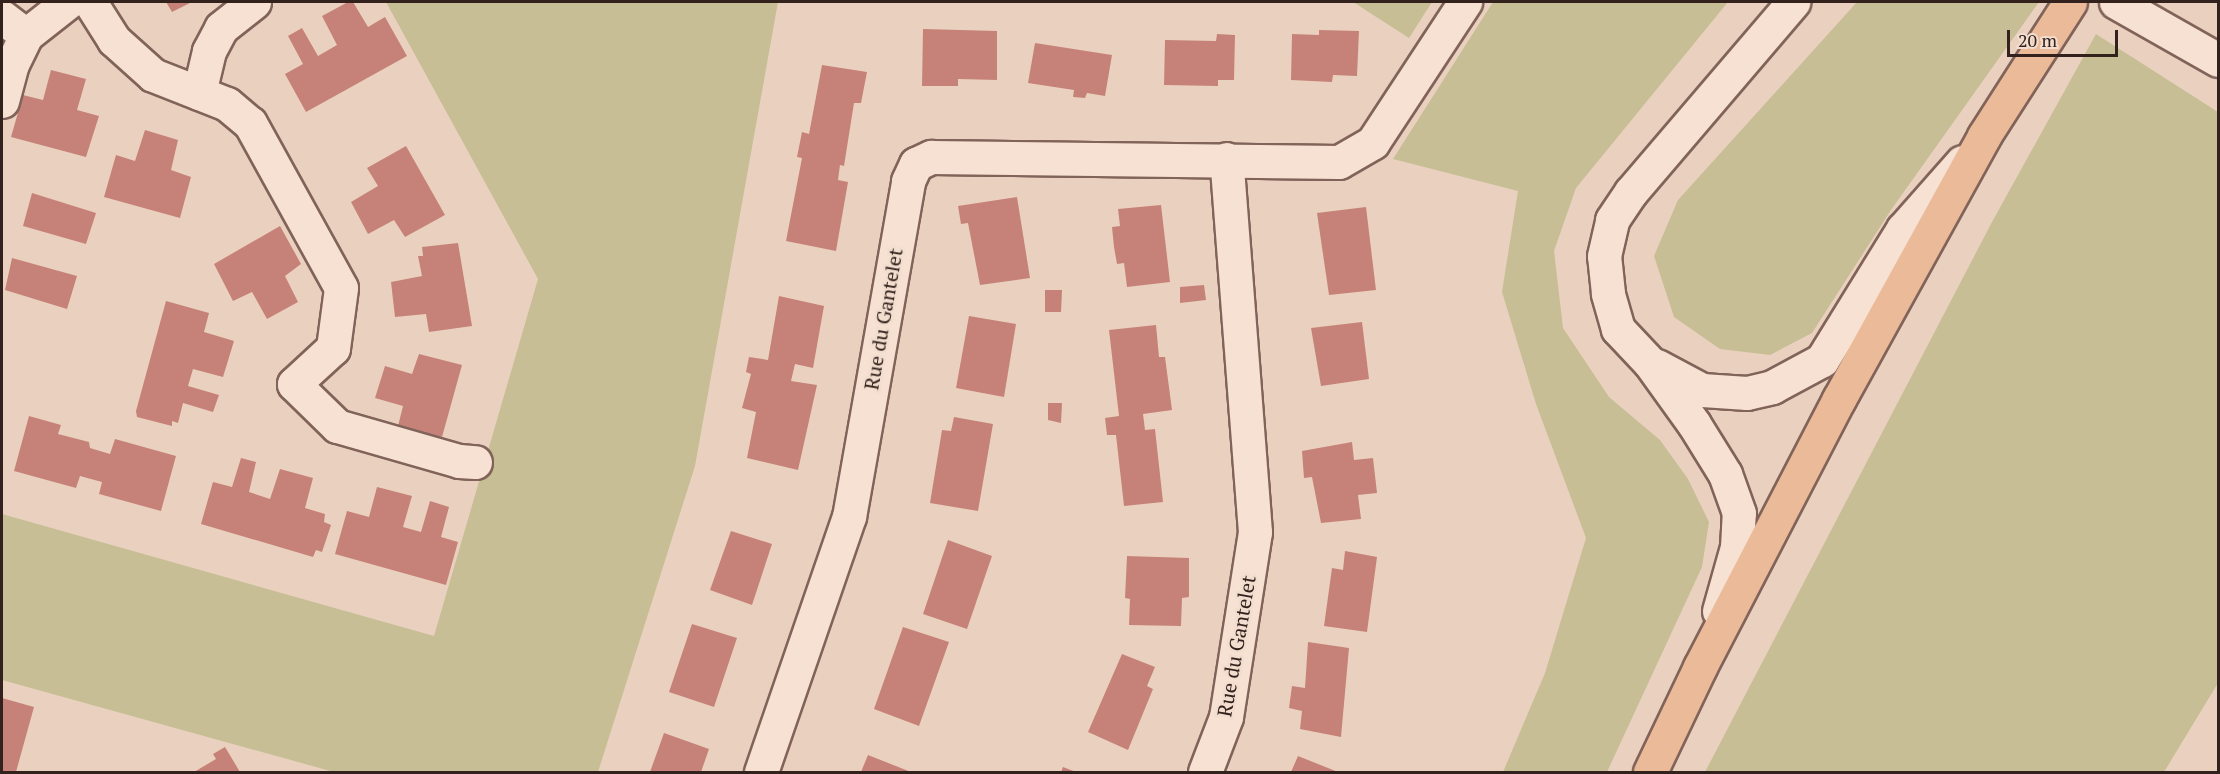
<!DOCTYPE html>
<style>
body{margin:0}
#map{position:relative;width:2220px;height:774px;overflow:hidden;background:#ead1bf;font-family:"PT Serif",serif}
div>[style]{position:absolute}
.green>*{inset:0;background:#c7be95}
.building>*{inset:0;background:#c68278}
.roads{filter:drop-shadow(2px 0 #816359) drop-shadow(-2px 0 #816359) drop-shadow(0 2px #816359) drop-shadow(0 -2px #816359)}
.minor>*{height:33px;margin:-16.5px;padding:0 16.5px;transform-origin:16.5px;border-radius:16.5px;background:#f6e1d2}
.major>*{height:33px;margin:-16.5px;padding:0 16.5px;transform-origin:16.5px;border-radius:16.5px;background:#ebba99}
span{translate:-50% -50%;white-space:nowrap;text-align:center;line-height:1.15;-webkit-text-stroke:5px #f2ddce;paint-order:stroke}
.street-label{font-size:20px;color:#32211c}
.frame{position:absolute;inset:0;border:3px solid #32211c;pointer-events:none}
.scale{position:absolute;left:2007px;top:30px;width:111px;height:27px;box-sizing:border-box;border:3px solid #32211c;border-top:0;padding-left:8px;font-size:18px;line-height:21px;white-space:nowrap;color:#32211c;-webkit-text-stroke:4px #f2ddce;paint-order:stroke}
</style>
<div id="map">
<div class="green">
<div style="clip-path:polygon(386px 2px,778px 2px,695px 466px,598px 772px,334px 772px,2px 680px,2px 514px,434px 636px,538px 279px)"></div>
<div style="clip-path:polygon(1353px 2px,1432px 2px,1409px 38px)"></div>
<div style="clip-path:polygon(1493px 2px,1728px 2px,1576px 188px,1554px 251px,1563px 328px,1609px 397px,1660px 440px,1688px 479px,1709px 522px,1702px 567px,1607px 772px,1503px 772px,1545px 673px,1586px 538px,1536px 404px,1502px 292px,1518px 191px,1393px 159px)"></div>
<div style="clip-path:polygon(1857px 2px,2039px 2px,1891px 210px,1812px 333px,1770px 355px,1720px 349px,1674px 317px,1654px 256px,1678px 200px)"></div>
<div style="clip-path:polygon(2096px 34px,2218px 112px,2218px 683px,2164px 772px,1705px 772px,1992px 222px)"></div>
</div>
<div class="building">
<div style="clip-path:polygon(166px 2px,192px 2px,172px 12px)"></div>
<div style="clip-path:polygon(348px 2px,353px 2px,368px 27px,385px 17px,407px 56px,306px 112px,285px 74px,303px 64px,288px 36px,302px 28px,318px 56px,337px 45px,322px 16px)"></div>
<div style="clip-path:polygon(923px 29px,997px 31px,997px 80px,958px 79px,958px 86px,922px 86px)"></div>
<div style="clip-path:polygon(1319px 30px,1359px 31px,1357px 76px,1333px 75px,1332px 82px,1291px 80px,1292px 34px,1319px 35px)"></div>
<div style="clip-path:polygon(1217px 34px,1235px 35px,1234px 80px,1218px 80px,1218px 86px,1164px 85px,1165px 40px,1216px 41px)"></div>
<div style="clip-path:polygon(1035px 43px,1112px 55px,1105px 96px,1087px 93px,1085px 98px,1073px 97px,1074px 90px,1028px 83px)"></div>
<div style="clip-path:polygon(822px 65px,867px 72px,861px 103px,854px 103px,844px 166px,840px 165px,838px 180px,848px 182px,836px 251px,786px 241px,802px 158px,797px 157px,802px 132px,809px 134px)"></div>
<div style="clip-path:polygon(51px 70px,86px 79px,77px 110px,99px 116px,86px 157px,11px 137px,23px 95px,43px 100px)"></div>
<div style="clip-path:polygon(145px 130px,178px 140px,171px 170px,191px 177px,180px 218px,104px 197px,116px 155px,135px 161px)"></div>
<div style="clip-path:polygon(406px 146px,445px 215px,405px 237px,394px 220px,368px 234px,351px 202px,378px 186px,367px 168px)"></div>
<div style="clip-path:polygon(32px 193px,96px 213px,86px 244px,23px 226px)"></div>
<div style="clip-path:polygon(1017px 197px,1030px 278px,980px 285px,968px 223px,961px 224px,958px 206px)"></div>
<div style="clip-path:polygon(1161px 205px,1170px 282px,1127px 287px,1124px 263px,1117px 264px,1114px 247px,1112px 227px,1120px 226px,1118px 209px)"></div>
<div style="clip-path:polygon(1366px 207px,1376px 290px,1329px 295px,1317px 213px)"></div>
<div style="clip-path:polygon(280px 226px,301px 264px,285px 276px,298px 302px,267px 319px,252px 292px,233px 301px,214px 264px)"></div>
<div style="clip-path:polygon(458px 243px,472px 326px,429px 332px,426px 314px,395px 317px,391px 282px,422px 276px,418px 256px,423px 256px,422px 247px)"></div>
<div style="clip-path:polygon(12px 258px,77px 276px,67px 309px,5px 290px)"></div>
<div style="clip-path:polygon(1204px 285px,1206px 300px,1180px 303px,1180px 287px)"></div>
<div style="clip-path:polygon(1045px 290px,1062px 290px,1061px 312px,1045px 312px)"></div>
<div style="clip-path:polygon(779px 296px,824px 306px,813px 368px,795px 364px,791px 381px,817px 385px,798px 470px,747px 458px,756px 412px,742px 408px,751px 374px,746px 372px,749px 357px,768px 360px)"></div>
<div style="clip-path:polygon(166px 301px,209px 313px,204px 332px,234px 341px,223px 377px,193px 369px,188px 386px,219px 395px,213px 412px,183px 403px,178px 423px,172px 421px,172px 426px,137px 417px,136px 411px)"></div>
<div style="clip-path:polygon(969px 316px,1016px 324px,1004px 397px,956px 388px)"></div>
<div style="clip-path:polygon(1362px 322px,1369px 379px,1321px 386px,1311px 328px)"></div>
<div style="clip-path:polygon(1156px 325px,1159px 357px,1165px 357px,1172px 410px,1143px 414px,1145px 430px,1155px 429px,1163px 502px,1124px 506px,1116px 435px,1107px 435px,1105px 418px,1119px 416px,1109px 330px)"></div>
<div style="clip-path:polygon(419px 354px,462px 365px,442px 437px,398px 426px,403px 406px,375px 398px,385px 366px,412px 374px)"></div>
<div style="clip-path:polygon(1048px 403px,1062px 403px,1061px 423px,1048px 420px)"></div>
<div style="clip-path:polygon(29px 416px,61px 425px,58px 434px,89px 442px,90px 448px,110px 454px,115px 439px,176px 456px,161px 511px,99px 494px,102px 482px,80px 476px,76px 488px,14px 471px)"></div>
<div style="clip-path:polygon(954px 417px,993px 424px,978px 511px,930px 503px,942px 430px,951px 431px)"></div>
<div style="clip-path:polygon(1352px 442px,1354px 460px,1373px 458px,1377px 493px,1358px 495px,1361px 519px,1321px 523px,1312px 477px,1304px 478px,1302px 451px)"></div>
<div style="clip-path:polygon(241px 458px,256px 462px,249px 492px,270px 499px,280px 469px,313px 478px,305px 508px,325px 514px,324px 522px,331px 525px,322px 552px,316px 550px,313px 557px,201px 524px,213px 482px,232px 487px)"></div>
<div style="clip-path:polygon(377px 487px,412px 496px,403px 527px,421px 532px,430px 501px,449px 507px,441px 537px,458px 542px,446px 585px,335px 554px,347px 511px,369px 517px)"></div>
<div style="clip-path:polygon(731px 531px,772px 544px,752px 605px,710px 590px)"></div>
<div style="clip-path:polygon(948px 540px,992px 556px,967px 629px,923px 614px)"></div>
<div style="clip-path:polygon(1345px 551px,1377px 557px,1367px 632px,1324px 626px,1332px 568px,1343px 570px)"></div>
<div style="clip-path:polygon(1127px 556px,1189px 558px,1189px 597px,1182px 598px,1181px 626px,1129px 625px,1130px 599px,1125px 598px)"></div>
<div style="clip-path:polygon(692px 624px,737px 638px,714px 707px,669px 692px)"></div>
<div style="clip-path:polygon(903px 627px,949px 642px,919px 726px,874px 709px)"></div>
<div style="clip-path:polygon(1308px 642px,1349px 648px,1341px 737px,1300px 729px,1302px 711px,1289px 708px,1292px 686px,1305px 688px)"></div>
<div style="clip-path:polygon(1122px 654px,1155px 667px,1147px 686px,1153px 689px,1128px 750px,1088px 732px)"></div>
<div style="clip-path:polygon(2px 698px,34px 707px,16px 772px,2px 772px)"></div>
<div style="clip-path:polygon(664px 733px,709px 749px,701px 772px,650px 772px)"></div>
<div style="clip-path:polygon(225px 747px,240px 772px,194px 772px,216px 759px,213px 754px)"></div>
<div style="clip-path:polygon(868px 755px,911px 772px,861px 772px)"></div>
<div style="clip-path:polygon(1298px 756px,1338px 772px,1291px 772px)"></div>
<div style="clip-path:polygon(1063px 767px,1076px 772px,1061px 772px)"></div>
</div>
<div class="roads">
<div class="minor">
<div style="left:90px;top:2px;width:45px;rotate:57.7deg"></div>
<div style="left:114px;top:40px;width:52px;rotate:41.9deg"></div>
<div style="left:153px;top:75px;width:79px;rotate:21.4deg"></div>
<div style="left:227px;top:104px;width:30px;rotate:40deg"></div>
<div style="left:250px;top:123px;width:188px;rotate:61.1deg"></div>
<div style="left:341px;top:288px;width:61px;rotate:97.6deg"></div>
<div style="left:333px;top:348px;width:53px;rotate:137.3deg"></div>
<div style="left:294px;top:384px;width:60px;rotate:44.3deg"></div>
<div style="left:337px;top:426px;width:127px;rotate:16deg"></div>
<div style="left:459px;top:461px;width:16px;rotate:4deg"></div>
<div style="left:2116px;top:2px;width:117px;rotate:29.6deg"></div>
<div style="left:2px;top:17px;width:30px;rotate:37deg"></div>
<div style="left:199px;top:93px;width:43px;rotate:-76.6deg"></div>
<div style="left:209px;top:51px;width:26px;rotate:-62deg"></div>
<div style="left:221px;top:28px;width:42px;rotate:-38.2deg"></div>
<div style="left:2px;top:101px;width:38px;rotate:-75deg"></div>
<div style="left:12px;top:64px;width:32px;rotate:-64deg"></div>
<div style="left:26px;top:35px;width:53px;rotate:-38.2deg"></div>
<div style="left:1657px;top:366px;width:51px;rotate:28.1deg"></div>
<div style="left:1702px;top:390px;width:45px;rotate:3.8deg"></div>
<div style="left:1747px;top:393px;width:26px;rotate:-13deg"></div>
<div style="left:1772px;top:387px;width:57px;rotate:-28.4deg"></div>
<div style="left:1822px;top:360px;width:154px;rotate:-58.3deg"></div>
<div style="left:1903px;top:229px;width:89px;rotate:-48.6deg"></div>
<div style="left:1719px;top:611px;width:66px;rotate:-74.3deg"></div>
<div style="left:1737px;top:547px;width:34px;rotate:-87deg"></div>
<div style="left:1739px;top:513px;width:41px;rotate:-109.7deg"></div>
<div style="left:1725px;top:474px;width:59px;rotate:-121.8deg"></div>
<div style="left:1694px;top:424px;width:75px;rotate:-125.8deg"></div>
<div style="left:1650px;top:363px;width:47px;rotate:-133.3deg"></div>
<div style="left:1618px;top:329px;width:37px;rotate:-106deg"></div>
<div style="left:1608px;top:293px;width:37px;rotate:-96deg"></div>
<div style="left:1604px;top:256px;width:37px;rotate:-77deg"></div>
<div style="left:1612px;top:220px;width:34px;rotate:-56deg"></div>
<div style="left:1631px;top:192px;width:250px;rotate:-49.5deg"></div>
<div style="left:761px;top:772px;width:270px;rotate:-71deg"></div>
<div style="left:849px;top:517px;width:341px;rotate:-80deg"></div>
<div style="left:908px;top:181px;width:19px;rotate:-65deg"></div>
<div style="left:916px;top:164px;width:17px;rotate:-25deg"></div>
<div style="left:931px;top:157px;width:408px;rotate:0.7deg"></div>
<div style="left:1339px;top:162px;width:39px;rotate:-30deg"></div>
<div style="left:1373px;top:142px;width:168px;rotate:-56.7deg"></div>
<div style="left:1205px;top:772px;width:59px;rotate:-69.1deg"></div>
<div style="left:1226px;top:717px;width:187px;rotate:-81.1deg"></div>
<div style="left:1255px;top:532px;width:374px;rotate:-94.4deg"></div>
</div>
<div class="major">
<div style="left:1650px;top:772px;width:116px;rotate:-64.5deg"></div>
<div style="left:1700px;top:667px;width:302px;rotate:-62.6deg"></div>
<div style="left:1839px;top:399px;width:300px;rotate:-61.1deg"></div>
<div style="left:1984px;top:136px;width:159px;rotate:-57.3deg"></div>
</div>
</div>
<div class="street-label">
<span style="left:883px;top:319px;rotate:-80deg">Rue du Gantelet</span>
<span style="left:1236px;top:646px;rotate:-80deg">Rue du Gantelet</span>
</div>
<div class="frame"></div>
<div class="scale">20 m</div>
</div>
